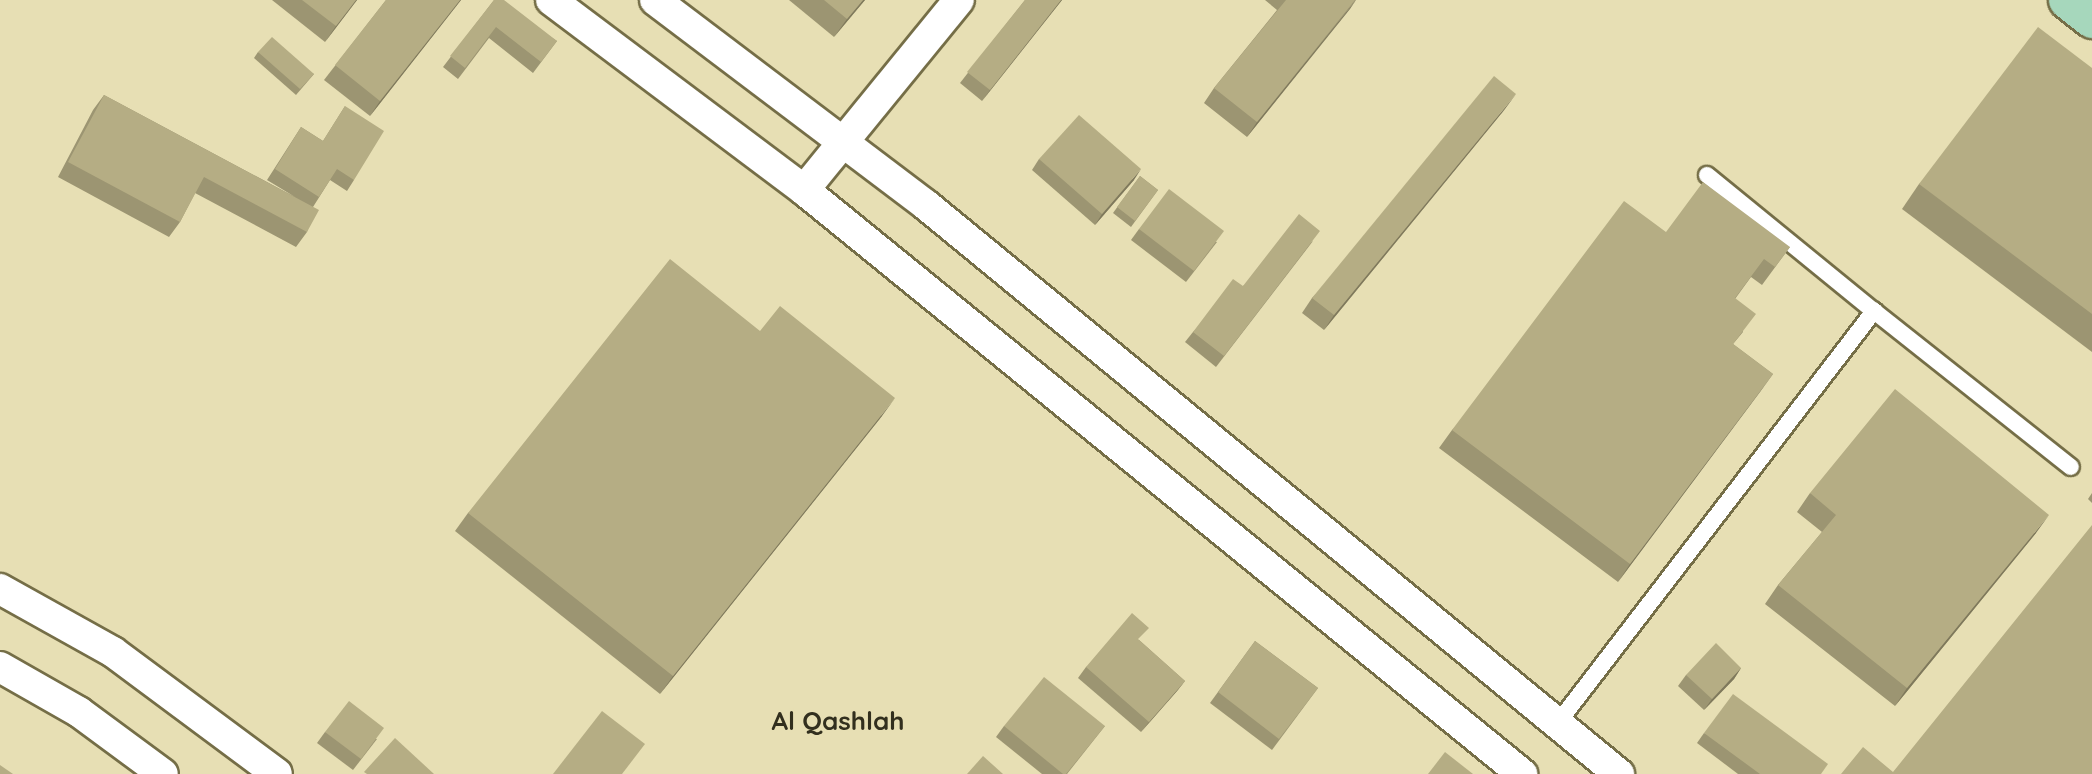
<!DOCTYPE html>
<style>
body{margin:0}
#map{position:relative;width:2092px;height:774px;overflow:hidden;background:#e7dfb4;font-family:Quicksand,sans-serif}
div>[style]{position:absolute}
.roads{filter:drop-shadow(2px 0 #756e47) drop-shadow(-2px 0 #756e47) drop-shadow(0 2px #756e47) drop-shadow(0 -2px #756e47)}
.service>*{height:16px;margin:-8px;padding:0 8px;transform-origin:8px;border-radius:8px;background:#fff}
.minor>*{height:30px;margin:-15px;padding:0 15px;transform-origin:15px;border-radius:15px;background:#fff}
.primary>*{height:38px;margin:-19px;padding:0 19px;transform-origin:19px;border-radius:19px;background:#a6d7bc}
.wall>*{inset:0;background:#9c9572}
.shaded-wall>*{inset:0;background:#7f795c}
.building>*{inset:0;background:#b5ad84}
span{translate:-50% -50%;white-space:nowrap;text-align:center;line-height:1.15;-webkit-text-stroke:5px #e7dfb4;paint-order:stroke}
.neighbourhood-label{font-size:26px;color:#322f1e;font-weight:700}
</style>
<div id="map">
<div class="roads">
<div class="service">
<div style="left:1707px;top:175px;width:215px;rotate:39.2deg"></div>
<div style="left:1557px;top:724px;width:521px;rotate:-52.49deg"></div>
<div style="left:1874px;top:311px;width:251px;rotate:38.4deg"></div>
</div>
<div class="minor">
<div style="left:551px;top:0;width:316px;rotate:36.9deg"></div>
<div style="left:804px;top:190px;width:926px;rotate:39.12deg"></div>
<div style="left:655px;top:0;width:340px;rotate:37.1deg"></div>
<div style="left:926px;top:205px;width:897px;rotate:39.39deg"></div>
<div style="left:804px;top:190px;width:245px;rotate:-50.8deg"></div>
<div style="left:0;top:589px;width:129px;rotate:29.1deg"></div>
<div style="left:113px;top:652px;width:204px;rotate:36.6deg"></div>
<div style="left:0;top:667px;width:91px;rotate:29.7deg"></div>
<div style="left:79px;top:712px;width:104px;rotate:36.4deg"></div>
</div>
<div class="primary">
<div style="left:2068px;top:0;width:31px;rotate:38deg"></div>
</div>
</div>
<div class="wall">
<div style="clip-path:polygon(272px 0,357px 0,325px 42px)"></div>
<div style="clip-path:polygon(386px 0,461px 0,370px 116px,324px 80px)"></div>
<div style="clip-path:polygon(494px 0,557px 41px,533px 73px,489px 38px,458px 79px,443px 67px)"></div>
<div style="clip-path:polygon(789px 0,865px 0,834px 37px)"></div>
<div style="clip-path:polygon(1025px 0,1062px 0,982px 101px,960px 83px)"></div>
<div style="clip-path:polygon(1265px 0,1356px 0,1247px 137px,1204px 103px,1214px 88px,1277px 10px)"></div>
<div style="clip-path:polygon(258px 52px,314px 74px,296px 95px,254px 58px)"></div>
<div style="clip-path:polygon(2092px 68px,2092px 352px,1902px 209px,1919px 184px)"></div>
<div style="clip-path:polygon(104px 95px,295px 197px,267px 180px,301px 127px,323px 141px,345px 106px,354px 180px,347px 191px,330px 180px,313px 207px,307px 232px,296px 247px,195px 193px,180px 222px,169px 237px,58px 177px,93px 110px)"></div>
<div style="clip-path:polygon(1505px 109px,1324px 330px,1302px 313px,1312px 298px)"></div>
<div style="clip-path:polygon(1039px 159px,1134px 180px,1095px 225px,1032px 170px)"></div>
<div style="clip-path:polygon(1140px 176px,1158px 190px,1131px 227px,1113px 213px)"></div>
<div style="clip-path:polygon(1139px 229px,1217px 242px,1186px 282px,1131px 240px)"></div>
<div style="clip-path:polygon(1666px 232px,1790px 247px,1762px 285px,1751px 277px,1735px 299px,1743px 332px,1733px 344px,1773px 374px,1618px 582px,1439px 448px,1452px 430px)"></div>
<div style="clip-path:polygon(1313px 241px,1216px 367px,1185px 342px,1193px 332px,1243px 286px)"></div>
<div style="clip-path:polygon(760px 331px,882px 416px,660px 694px,455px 531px,468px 513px)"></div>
<div style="clip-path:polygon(1810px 493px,2036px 533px,1895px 706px,1765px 604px,1778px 585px,1822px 532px,1797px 512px)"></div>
<div style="clip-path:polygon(2092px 493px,2092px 503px,2088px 499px)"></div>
<div style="clip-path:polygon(1139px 640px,1185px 681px,1177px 691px,1141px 732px,1078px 678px,1086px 667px)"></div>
<div style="clip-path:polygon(1255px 641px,1318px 688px,1272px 750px,1210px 703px)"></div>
<div style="clip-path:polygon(1741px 668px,1734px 679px,1704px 710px,1678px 686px,1686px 675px)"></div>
<div style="clip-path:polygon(1004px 726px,1105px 726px,1067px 774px,1042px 774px,996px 737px)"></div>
<div style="clip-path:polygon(325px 732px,377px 739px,353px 770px,317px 743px)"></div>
<div style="clip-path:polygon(1704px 733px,1821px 774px,1738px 774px,1697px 743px)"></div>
</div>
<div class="shaded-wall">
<div style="clip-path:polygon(356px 0,357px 0,325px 42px,336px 26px)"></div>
<div style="clip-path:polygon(460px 0,461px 0,370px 116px,380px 101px)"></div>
<div style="clip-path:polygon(863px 0,865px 0,834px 37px,847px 19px)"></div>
<div style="clip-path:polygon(1061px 0,1062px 0,982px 101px,990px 90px)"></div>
<div style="clip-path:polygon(1356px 0,1350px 9px,1247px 137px,1257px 122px)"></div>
<div style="clip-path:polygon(1516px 94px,1505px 109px,1324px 330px,1334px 315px)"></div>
<div style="clip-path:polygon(1141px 169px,1134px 180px,1095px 225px,1102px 214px)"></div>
<div style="clip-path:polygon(1773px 374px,1760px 392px,1618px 582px,1630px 564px)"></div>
<div style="clip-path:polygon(895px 398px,882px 416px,660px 694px,673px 676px)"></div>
<div style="clip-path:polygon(2049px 515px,2036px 533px,1895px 706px,1907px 688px)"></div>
<div style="clip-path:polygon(1741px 668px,1734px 679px,1704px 710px,1712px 699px)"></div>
<div style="clip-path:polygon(1185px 681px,1177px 691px,1141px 732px,1149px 722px)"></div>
</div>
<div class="building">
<div style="clip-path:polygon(302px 0,356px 0,336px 26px)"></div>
<div style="clip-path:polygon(386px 0,460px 0,380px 101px,335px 65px)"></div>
<div style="clip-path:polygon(494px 0,504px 0,557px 41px,541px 62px,496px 27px,465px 68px,450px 56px)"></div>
<div style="clip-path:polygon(824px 0,863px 0,847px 19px)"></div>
<div style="clip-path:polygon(1025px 0,1061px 0,990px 90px,967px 72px)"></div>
<div style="clip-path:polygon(1286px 0,1355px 0,1257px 122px,1214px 88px)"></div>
<div style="clip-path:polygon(2038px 27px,2092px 68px,2092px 314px,1919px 184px)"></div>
<div style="clip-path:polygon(272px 37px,314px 74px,300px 89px,258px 52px)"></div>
<div style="clip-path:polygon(1494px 76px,1516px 94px,1334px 315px,1312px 298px)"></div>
<div style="clip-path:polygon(104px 95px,319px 210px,307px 232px,204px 177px,180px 222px,68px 162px)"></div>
<div style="clip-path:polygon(345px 106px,384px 131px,354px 180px,337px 169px,319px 197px,275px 169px,301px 127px,323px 141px)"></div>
<div style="clip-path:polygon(1079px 115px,1141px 169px,1102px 214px,1039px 159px)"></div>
<div style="clip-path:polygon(1140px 176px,1158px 190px,1135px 221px,1117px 207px)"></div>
<div style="clip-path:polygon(1703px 182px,1790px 247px,1775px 267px,1764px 259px,1735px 298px,1756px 314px,1733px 344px,1773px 374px,1630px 564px,1452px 430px,1624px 201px,1666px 232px)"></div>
<div style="clip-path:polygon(1169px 189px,1224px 231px,1194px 271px,1139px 229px)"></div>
<div style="clip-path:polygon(1299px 214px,1320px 231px,1224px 356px,1193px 332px,1233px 279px,1243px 286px)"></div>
<div style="clip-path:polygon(670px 259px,760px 331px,780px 306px,895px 398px,673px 676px,468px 513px)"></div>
<div style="clip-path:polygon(1895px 389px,2049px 515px,1907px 688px,1778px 585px,1836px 515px,1810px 493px)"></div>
<div style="clip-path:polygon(2092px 525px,2092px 774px,1841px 774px,1863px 747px,1893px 772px)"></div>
<div style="clip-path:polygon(1132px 613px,1149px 628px,1138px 639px,1185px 681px,1149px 722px,1086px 667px)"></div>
<div style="clip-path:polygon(1255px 641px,1318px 688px,1279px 739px,1218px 692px)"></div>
<div style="clip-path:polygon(1716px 643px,1741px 668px,1712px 699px,1686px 675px)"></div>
<div style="clip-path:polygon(1044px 677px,1105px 726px,1066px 774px,1063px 774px,1004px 726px)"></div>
<div style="clip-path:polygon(1733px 694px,1828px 764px,1821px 774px,1760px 774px,1704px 733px)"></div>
<div style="clip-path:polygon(349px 701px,384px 728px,361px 759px,325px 732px)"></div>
<div style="clip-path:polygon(602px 711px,645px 744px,622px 774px,553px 774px)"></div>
<div style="clip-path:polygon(395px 738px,434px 774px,367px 774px,364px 772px)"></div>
<div style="clip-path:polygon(1445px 752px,1473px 774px,1428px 774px)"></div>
<div style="clip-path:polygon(983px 756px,1003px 774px,967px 774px)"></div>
<div style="clip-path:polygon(0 765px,13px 774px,0 774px)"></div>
</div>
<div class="neighbourhood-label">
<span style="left:838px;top:721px">Al Qashlah</span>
</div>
</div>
